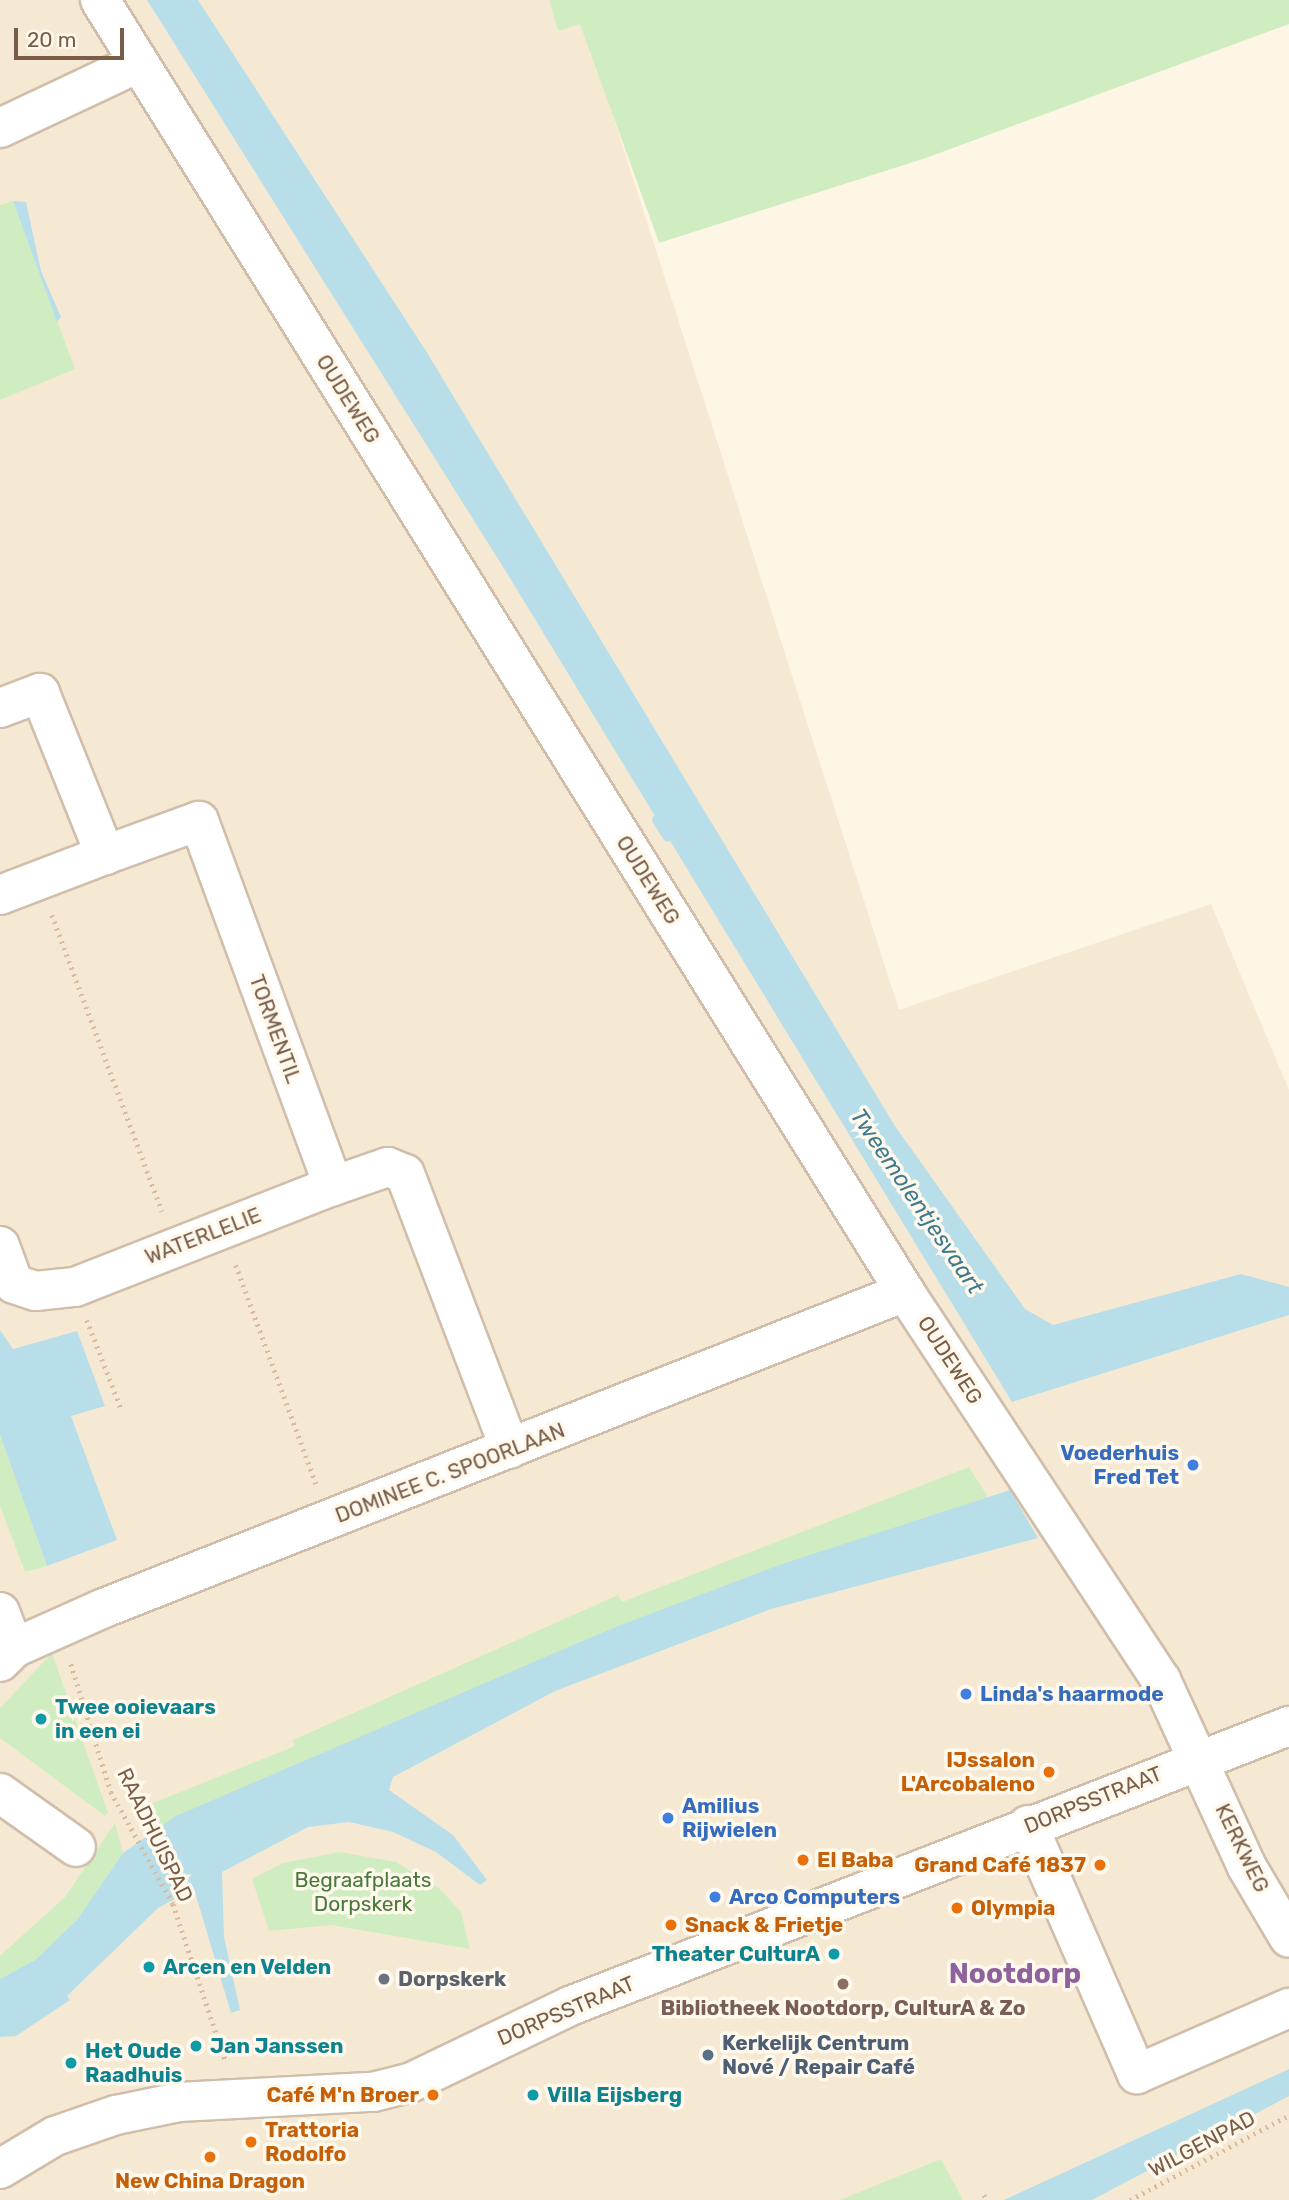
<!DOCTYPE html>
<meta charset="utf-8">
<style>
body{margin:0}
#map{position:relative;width:1289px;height:2200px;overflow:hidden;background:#fef6e5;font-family:Rubik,sans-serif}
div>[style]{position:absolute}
.residential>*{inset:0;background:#f6e9d3}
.green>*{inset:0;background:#d0edc2}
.water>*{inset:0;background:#b8dee9}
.stream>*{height:10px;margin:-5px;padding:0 5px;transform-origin:5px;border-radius:5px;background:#b8dee9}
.path>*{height:4.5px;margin-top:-2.25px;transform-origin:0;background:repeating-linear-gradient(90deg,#dbba9d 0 2px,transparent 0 7px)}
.roads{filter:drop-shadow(2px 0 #d0beaa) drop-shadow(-2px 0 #d0beaa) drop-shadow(0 2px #d0beaa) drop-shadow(0 -2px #d0beaa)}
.minor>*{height:38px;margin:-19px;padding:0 19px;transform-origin:19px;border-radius:19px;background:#fff}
.dots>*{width:19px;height:19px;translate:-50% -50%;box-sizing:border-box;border:4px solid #fff9ed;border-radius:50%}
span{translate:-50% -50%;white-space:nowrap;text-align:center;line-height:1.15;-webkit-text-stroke:7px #fff9ed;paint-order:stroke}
.street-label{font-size:21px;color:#795d48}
.shop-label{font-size:21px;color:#366cbe;font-weight:700}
.right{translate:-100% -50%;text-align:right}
.left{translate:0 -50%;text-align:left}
.culture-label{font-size:21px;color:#0d838f;font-weight:700}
.food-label{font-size:21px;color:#c56008;font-weight:700}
.park-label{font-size:21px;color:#497a3c}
.worship-label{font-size:21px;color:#5b616d;font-weight:700}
.education-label{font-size:21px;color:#785e54;font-weight:700}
.service-label{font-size:21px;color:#4e5e75;font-weight:700}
.water-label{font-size:23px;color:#407a8e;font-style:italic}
.district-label{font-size:28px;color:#8e639d;font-weight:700}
.scale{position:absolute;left:14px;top:28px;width:110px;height:32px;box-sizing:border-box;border:4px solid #795d48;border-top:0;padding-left:9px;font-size:21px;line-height:24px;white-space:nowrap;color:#795d48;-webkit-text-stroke:5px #fff9ed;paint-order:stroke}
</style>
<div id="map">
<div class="residential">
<div style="clip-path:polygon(0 0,576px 0,899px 1010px,1211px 904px,1289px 1090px,1289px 2200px,0 2200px)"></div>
</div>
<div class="green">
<div style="clip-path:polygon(549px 0,1289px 0,1289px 24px,926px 158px,659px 243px,580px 24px,558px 31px)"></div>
<div style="clip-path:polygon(13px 201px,75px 369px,0 400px,0 205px)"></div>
<div style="clip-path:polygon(0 1435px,47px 1566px,25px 1572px,0 1506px)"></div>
<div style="clip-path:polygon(969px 1467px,988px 1497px,608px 1630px,147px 1833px,133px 1811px,295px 1746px,293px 1740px,618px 1595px,622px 1602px)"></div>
<div style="clip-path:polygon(52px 1653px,108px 1813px,105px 1816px,0 1738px,0 1708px)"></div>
<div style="clip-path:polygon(115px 1823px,123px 1853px,77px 1920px,35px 1960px,0 1979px,0 1956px,65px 1897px)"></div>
<div style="clip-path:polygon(340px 1852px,396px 1862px,440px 1889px,461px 1912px,470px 1949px,331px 1925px,269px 1931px,252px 1879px,283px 1863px)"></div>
<div style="clip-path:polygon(941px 2159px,963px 2200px,840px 2200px)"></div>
</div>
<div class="water">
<div style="clip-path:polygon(147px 0,198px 0,426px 351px,895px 1126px,1025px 1309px,1053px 1325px,1241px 1274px,1289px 1287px,1289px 1315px,1012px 1402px,505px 570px)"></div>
<div style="clip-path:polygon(13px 201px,26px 202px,41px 271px,61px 317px,57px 322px)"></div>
<div style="clip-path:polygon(0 1330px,13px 1349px,77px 1331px,105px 1406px,71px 1416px,117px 1540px,47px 1566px,0 1435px)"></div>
<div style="clip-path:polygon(1010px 1490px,1038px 1538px,771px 1609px,555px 1691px,393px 1777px,389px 1790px,453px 1835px,487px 1880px,480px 1885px,436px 1852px,393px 1832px,349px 1822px,308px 1827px,222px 1872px,224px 1937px,240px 2010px,231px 2013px,194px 1889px,158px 1908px,67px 1996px,70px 2000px,16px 2036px,0 2037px,0 1979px,35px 1960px,77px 1920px,123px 1853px,176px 1816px,608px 1630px,782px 1564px)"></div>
<div style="clip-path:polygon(1289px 2069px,1289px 2096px,1092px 2200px,1004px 2200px)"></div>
</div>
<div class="stream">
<div style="left:657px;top:820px;width:20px;rotate:57deg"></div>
</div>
<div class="path">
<div style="left:52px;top:915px;width:316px;rotate:69.6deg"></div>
<div style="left:236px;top:1265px;width:233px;rotate:69.9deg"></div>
<div style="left:87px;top:1320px;width:97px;rotate:69deg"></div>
<div style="left:71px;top:1664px;width:134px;rotate:72.6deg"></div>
<div style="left:111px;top:1792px;width:128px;rotate:61deg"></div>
<div style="left:173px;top:1904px;width:167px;rotate:71.5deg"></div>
<div style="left:984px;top:2195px;width:6px;rotate:59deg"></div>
<div style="left:1130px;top:2200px;width:180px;rotate:-28.1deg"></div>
</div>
<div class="roads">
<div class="minor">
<div style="left:100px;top:0;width:1522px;rotate:58.07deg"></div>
<div style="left:905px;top:1292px;width:465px;rotate:56.6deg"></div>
<div style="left:1161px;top:1680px;width:206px;rotate:65.3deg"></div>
<div style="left:1247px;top:1867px;width:82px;rotate:59.4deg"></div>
<div style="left:0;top:128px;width:153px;rotate:-25.2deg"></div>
<div style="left:0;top:708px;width:43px;rotate:-20.6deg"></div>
<div style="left:40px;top:693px;width:175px;rotate:68.1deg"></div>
<div style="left:105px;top:855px;width:100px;rotate:-19.9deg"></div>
<div style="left:199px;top:821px;width:389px;rotate:69.8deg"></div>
<div style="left:333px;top:1186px;width:58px;rotate:-19.1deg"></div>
<div style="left:388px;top:1167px;width:18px;rotate:22deg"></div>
<div style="left:405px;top:1174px;width:294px;rotate:69.1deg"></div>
<div style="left:0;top:895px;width:112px;rotate:-20.9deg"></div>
<div style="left:0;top:1246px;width:40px;rotate:69.8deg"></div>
<div style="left:14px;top:1284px;width:23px;rotate:18deg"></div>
<div style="left:36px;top:1291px;width:39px;rotate:-6deg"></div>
<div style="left:75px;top:1287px;width:277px;rotate:-21.4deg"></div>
<div style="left:0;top:1612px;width:39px;rotate:69deg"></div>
<div style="left:0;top:1662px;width:20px;rotate:-45deg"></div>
<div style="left:14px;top:1648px;width:98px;rotate:-24deg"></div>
<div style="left:104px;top:1608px;width:861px;rotate:-21.53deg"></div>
<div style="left:0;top:1793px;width:93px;rotate:35.4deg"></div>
<div style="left:1028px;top:1825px;width:272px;rotate:66.4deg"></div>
<div style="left:1137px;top:2074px;width:166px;rotate:-23.5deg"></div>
<div style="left:0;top:2169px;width:64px;rotate:-31deg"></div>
<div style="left:55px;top:2136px;width:65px;rotate:-19deg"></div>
<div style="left:116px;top:2115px;width:64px;rotate:-11.7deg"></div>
<div style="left:179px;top:2102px;width:194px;rotate:-3deg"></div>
<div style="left:373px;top:2092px;width:38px;rotate:-14deg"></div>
<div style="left:410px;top:2083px;width:178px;rotate:-25.7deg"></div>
<div style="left:570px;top:2006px;width:772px;rotate:-21.28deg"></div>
</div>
</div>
<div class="dots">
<div style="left:1193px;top:1465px;background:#3f7fe0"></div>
<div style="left:966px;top:1694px;background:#3f7fe0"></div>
<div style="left:41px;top:1719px;background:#0f9aa8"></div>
<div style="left:1049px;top:1772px;background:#e8710a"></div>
<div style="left:668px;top:1818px;background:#3f7fe0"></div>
<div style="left:803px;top:1860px;background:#e8710a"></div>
<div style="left:1100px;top:1865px;background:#e8710a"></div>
<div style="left:715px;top:1897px;background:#3f7fe0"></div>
<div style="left:957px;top:1908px;background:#e8710a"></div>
<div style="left:671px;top:1925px;background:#e8710a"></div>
<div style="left:834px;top:1954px;background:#0f9aa8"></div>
<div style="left:149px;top:1967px;background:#0f9aa8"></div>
<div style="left:384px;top:1979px;background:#6b7280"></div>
<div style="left:843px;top:1984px;background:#8d6e63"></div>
<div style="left:196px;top:2046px;background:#0f9aa8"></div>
<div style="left:708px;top:2055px;background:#5c6f8a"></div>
<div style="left:71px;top:2063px;background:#0f9aa8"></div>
<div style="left:433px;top:2095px;background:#e8710a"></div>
<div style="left:533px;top:2095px;background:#0f9aa8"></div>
<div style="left:251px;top:2142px;background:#e8710a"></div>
<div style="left:210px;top:2157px;background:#e8710a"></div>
</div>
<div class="street-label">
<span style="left:348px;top:399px;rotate:58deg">OUDEWEG</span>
<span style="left:648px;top:880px;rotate:58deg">OUDEWEG</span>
<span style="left:275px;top:1029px;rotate:70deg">TORMENTIL</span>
<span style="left:203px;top:1236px;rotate:-21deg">WATERLELIE</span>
<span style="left:950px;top:1360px;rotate:57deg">OUDEWEG</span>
<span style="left:450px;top:1473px;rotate:-21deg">DOMINEE C. SPOORLAAN</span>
<span style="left:1093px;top:1800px;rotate:-22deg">DORPSSTRAAT</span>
<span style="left:155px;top:1835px;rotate:64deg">RAADHUISPAD</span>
<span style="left:1242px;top:1848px;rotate:64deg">KERKWEG</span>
<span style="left:566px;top:2011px;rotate:-23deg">DORPSSTRAAT</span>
<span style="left:1202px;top:2144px;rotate:-28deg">WILGENPAD</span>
</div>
<div class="shop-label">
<span class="right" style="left:1179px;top:1465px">Voederhuis<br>Fred Tet</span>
<span class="left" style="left:980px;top:1694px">Linda's haarmode</span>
<span class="left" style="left:682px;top:1818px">Amilius<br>Rijwielen</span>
<span class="left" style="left:729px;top:1897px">Arco Computers</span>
</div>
<div class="culture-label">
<span class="left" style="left:55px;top:1719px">Twee ooievaars<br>in een ei</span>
<span class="right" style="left:820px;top:1954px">Theater CulturA</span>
<span class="left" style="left:163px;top:1967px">Arcen en Velden</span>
<span class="left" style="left:210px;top:2046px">Jan Janssen</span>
<span class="left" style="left:85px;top:2063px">Het Oude<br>Raadhuis</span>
<span class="left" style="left:547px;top:2095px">Villa Eijsberg</span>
</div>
<div class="food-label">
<span class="right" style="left:1035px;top:1772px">IJssalon<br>L'Arcobaleno</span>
<span class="left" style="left:817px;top:1860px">El Baba</span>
<span class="right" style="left:1086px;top:1865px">Grand Café 1837</span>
<span class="left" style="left:971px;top:1908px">Olympia</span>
<span class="left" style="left:685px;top:1925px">Snack &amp; Frietje</span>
<span class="right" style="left:419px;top:2095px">Café M'n Broer</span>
<span class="left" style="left:265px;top:2142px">Trattoria<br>Rodolfo</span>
<span style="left:210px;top:2181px">New China Dragon</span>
</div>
<div class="park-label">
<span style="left:363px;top:1892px">Begraafplaats<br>Dorpskerk</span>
</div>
<div class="worship-label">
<span class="left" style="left:398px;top:1979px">Dorpskerk</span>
</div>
<div class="education-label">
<span style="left:843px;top:2008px">Bibliotheek Nootdorp, CulturA &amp; Zo</span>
</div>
<div class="service-label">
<span class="left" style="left:722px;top:2055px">Kerkelijk Centrum<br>Nové / Repair Café</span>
</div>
<div class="water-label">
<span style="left:917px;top:1201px;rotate:56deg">Tweemolentjesvaart</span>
</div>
<div class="district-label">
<span style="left:1015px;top:1974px">Nootdorp</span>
</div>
<div class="scale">20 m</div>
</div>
